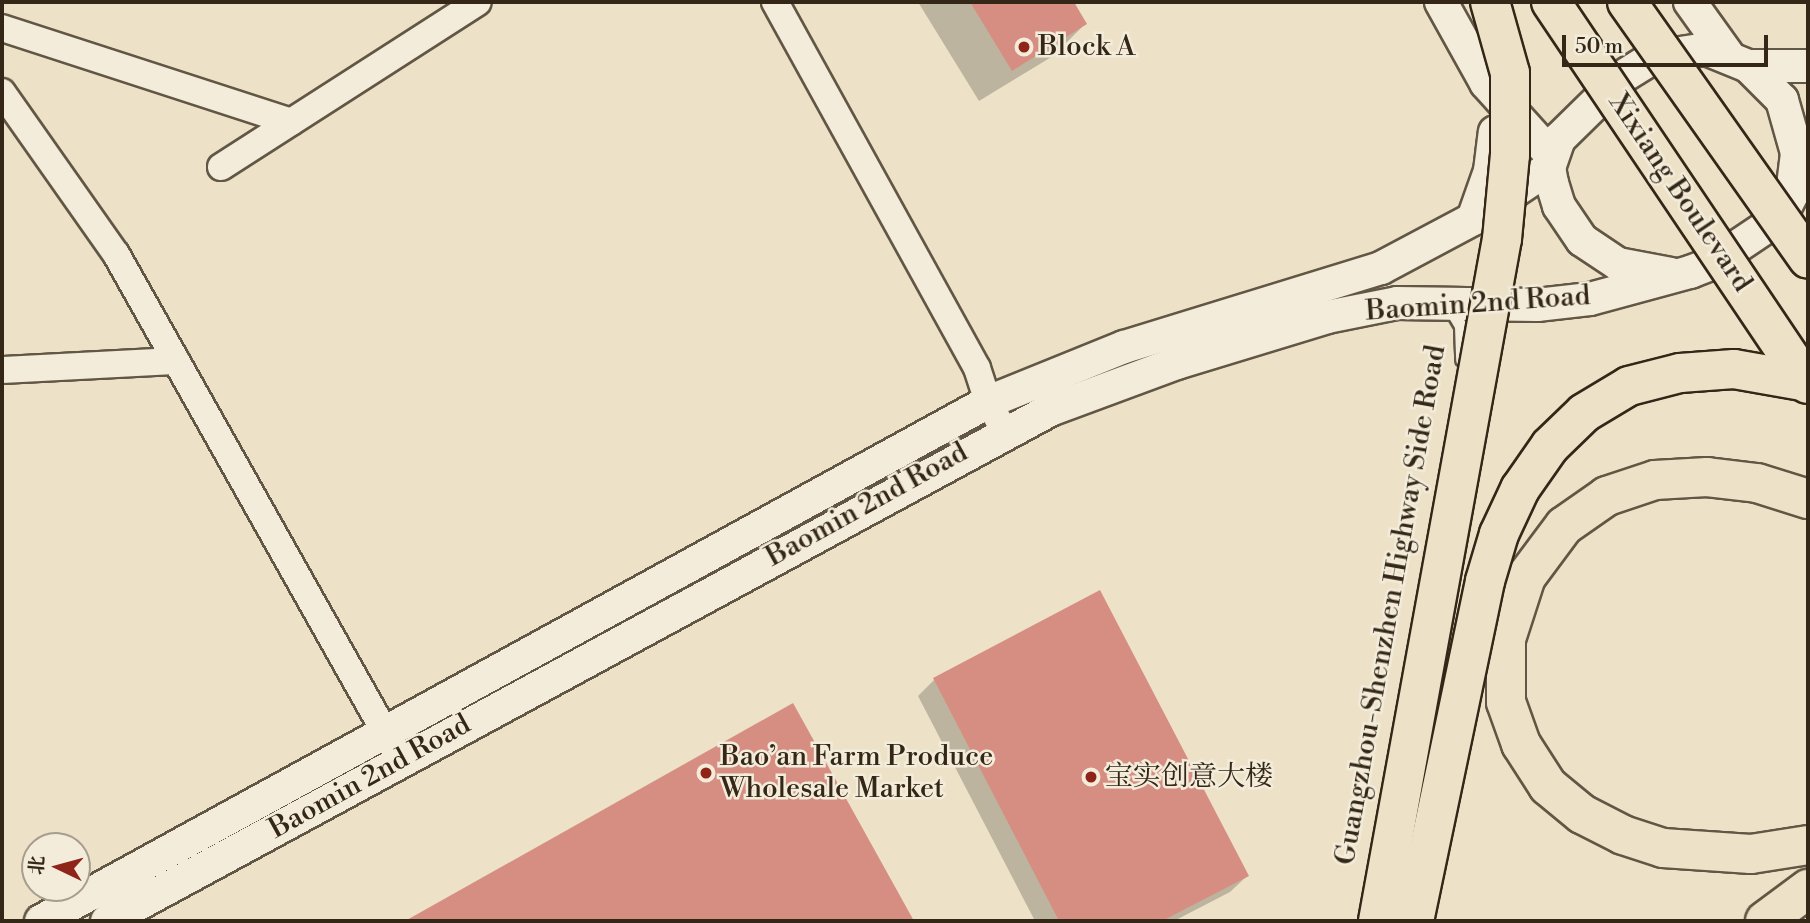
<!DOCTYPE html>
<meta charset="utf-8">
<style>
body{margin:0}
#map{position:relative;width:1810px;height:923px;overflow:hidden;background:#ede2c7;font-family:"Libre Bodoni","Noto Serif SC",serif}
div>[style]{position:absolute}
.shadow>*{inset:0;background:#0003}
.building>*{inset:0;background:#d78e82}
.roads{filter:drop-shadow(2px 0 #625644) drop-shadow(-2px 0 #625644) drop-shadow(0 2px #625644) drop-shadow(0 -2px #625644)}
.service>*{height:12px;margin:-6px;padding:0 6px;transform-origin:6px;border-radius:6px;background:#f3ecdb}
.minor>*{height:26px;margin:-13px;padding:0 13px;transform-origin:13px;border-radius:13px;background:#f3ecdb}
.tertiary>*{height:32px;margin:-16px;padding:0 16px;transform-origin:16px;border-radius:16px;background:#f3ecdb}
.trunk>*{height:38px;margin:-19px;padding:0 19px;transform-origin:19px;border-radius:19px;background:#ede2c7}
.bridges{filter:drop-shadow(2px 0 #342718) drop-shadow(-2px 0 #342718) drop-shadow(0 2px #342718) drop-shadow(0 -2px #342718)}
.primary-bridge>*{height:38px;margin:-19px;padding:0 19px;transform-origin:19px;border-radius:19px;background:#ede2c7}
.trunk-bridge>*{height:38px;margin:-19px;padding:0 19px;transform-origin:19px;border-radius:19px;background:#ede2c7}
.dots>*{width:19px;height:19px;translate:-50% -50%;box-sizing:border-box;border:4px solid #f3ecdb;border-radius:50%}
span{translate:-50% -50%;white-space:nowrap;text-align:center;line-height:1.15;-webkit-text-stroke:5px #f3ecdb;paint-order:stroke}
.poi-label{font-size:28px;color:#342718}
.left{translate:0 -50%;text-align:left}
.street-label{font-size:28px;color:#342718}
.frame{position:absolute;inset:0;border:4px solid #342718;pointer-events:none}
.north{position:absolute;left:21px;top:832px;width:70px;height:70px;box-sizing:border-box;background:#f3ecdb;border:2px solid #a79d8d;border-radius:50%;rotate:275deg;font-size:19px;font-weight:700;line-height:28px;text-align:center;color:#342718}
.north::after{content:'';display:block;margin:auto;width:24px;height:32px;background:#8f2418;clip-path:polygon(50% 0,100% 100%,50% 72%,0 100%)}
.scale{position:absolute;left:1562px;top:35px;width:206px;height:32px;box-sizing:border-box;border:4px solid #342718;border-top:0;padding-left:9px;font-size:21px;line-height:24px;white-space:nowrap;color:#342718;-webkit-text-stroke:5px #f3ecdb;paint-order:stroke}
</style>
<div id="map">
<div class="shadow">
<div style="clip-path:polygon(918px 2px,1071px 2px,1085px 24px,1053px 56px,979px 101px)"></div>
<div style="clip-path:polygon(934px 680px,1247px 876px,1230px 892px,1174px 921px,1035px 921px,918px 696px)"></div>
<div style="clip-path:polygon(793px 705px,912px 921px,409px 921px)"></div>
</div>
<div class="building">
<div style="clip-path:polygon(970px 2px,1074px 2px,1087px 24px,1012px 71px)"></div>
<div style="clip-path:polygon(1100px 590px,1249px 876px,1162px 921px,1059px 921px,933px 678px)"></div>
<div style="clip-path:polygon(793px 703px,914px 921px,405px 921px)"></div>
</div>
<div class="roads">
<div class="service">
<div style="left:1450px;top:308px;width:21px;rotate:59deg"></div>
<div style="left:1461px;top:326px;width:34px;rotate:88deg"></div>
</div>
<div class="minor">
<div style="left:775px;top:2px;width:418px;rotate:61.1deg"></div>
<div style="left:977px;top:368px;width:36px;rotate:72deg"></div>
<div style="left:988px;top:402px;width:34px;rotate:60deg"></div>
<div style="left:2px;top:28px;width:304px;rotate:18deg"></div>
<div style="left:2px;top:92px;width:198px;rotate:54.9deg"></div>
<div style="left:116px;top:254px;width:569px;rotate:60.64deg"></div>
<div style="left:221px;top:167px;width:305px;rotate:-32.7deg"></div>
<div style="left:2px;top:370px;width:174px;rotate:-3deg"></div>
</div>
<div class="tertiary">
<div style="left:1441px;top:2px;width:93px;rotate:60.9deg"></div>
<div style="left:1486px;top:83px;width:98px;rotate:47.9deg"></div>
<div style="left:1690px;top:2px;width:65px;rotate:54.4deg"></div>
<div style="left:1748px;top:66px;width:48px;rotate:45deg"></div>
<div style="left:1782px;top:100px;width:55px;rotate:74.2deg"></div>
<div style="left:1797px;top:153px;width:14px;rotate:54deg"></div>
<div style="left:1473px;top:219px;width:51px;rotate:-70.5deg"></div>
<div style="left:1490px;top:171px;width:39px;rotate:-83deg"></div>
<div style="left:1671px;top:274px;width:54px;rotate:-169.3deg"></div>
<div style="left:1618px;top:264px;width:43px;rotate:-146.3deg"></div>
<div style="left:1582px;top:240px;width:41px;rotate:-124.1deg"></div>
<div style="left:1559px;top:206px;width:24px;rotate:-107deg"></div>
<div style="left:1552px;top:183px;width:15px;rotate:-101deg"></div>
<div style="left:1549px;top:168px;width:31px;rotate:-71deg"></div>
<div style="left:1559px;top:139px;width:88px;rotate:-44.5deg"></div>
<div style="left:1622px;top:77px;width:38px;rotate:-32deg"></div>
<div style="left:1654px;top:57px;width:53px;rotate:-8.7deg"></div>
<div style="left:1706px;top:49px;width:45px;rotate:22deg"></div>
<div style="left:1748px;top:66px;width:60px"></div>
<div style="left:41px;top:921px;width:1080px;rotate:-28.72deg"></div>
<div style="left:988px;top:402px;width:147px;rotate:-22deg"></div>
<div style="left:1124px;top:347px;width:269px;rotate:-17.1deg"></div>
<div style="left:1381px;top:268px;width:104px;rotate:-28deg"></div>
<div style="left:1473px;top:219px;width:92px;rotate:-33.9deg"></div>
<div style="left:107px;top:921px;width:1073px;rotate:-28.45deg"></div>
<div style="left:1050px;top:410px;width:135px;rotate:-20.3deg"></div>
<div style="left:1177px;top:363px;width:157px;rotate:-17deg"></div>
<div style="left:1327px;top:317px;width:71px;rotate:-11.3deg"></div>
<div style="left:1397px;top:303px;width:140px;rotate:0.8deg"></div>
<div style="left:1537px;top:305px;width:53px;rotate:-6.5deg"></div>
<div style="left:1590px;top:299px;width:104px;rotate:-15.1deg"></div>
<div style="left:1690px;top:272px;width:22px;rotate:-21deg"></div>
<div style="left:1711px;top:264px;width:70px;rotate:-33.9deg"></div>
<div style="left:1769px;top:225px;width:21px;rotate:-45deg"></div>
<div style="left:1784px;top:210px;width:18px;rotate:-63deg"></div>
<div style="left:1792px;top:194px;width:41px;rotate:-83deg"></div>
<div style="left:1797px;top:153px;width:16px;rotate:-47deg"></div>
</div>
<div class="trunk">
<div style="left:1808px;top:499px;width:53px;rotate:-162.6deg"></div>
<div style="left:1757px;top:483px;width:50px;rotate:-173.2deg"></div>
<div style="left:1707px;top:477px;width:52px;rotate:176.7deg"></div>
<div style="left:1655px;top:480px;width:51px;rotate:161.6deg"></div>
<div style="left:1607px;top:496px;width:52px;rotate:145.1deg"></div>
<div style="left:1564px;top:526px;width:64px;rotate:126.7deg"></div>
<div style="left:1526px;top:577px;width:65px;rotate:107.9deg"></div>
<div style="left:1506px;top:639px;width:63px;rotate:90deg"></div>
<div style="left:1506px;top:702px;width:45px;rotate:70.3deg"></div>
<div style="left:1521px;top:744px;width:50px;rotate:57.3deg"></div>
<div style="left:1548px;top:786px;width:44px;rotate:39.5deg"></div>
<div style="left:1582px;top:814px;width:46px;rotate:27.1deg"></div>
<div style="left:1623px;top:835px;width:42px;rotate:18deg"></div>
<div style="left:1663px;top:848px;width:88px;rotate:3.9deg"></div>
<div style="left:1751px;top:854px;width:58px;rotate:-9deg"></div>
<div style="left:1765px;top:921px;width:54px;rotate:-36.7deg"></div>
</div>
</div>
<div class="bridges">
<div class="primary-bridge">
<div style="left:1551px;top:2px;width:460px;rotate:56.1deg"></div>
<div style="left:1627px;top:2px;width:314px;rotate:54.8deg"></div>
</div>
<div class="trunk-bridge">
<div style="left:1378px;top:921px;width:693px;rotate:-79.7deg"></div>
<div style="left:1502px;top:239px;width:84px;rotate:-84.6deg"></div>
<div style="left:1510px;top:155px;width:82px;rotate:-90deg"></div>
<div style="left:1510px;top:73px;width:74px;rotate:-105.7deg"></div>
<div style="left:1414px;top:921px;width:347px;rotate:-78.2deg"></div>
<div style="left:1485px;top:581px;width:49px;rotate:-73.4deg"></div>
<div style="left:1499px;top:534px;width:50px;rotate:-65deg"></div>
<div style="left:1520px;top:489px;width:52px;rotate:-55.1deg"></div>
<div style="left:1550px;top:446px;width:47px;rotate:-44.1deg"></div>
<div style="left:1584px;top:413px;width:52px;rotate:-31deg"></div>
<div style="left:1629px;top:386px;width:53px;rotate:-14.3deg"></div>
<div style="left:1680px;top:373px;width:54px;rotate:-4.2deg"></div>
<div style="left:1734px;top:369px;width:75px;rotate:10deg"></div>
</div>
</div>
<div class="dots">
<div style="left:1024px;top:47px;background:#8f2418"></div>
<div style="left:706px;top:773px;background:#8f2418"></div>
<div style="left:1091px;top:777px;background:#8f2418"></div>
</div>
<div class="poi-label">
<span class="left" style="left:1038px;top:47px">Block A</span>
<span class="left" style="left:720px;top:773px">Bao’an Farm Produce<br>Wholesale Market</span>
<span class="left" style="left:1105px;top:777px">宝实创意大楼</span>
</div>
<div class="street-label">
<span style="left:1680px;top:193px;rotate:56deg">Xixiang Boulevard</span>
<span style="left:1478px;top:304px;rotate:-4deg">Baomin 2nd Road</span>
<span style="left:867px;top:505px;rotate:-29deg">Baomin 2nd Road</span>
<span style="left:1391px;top:605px;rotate:-80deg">Guangzhou-Shenzhen Highway Side Road</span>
<span style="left:370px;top:777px;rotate:-29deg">Baomin 2nd Road</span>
</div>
<div class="frame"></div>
<div class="north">北</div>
<div class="scale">50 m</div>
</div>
